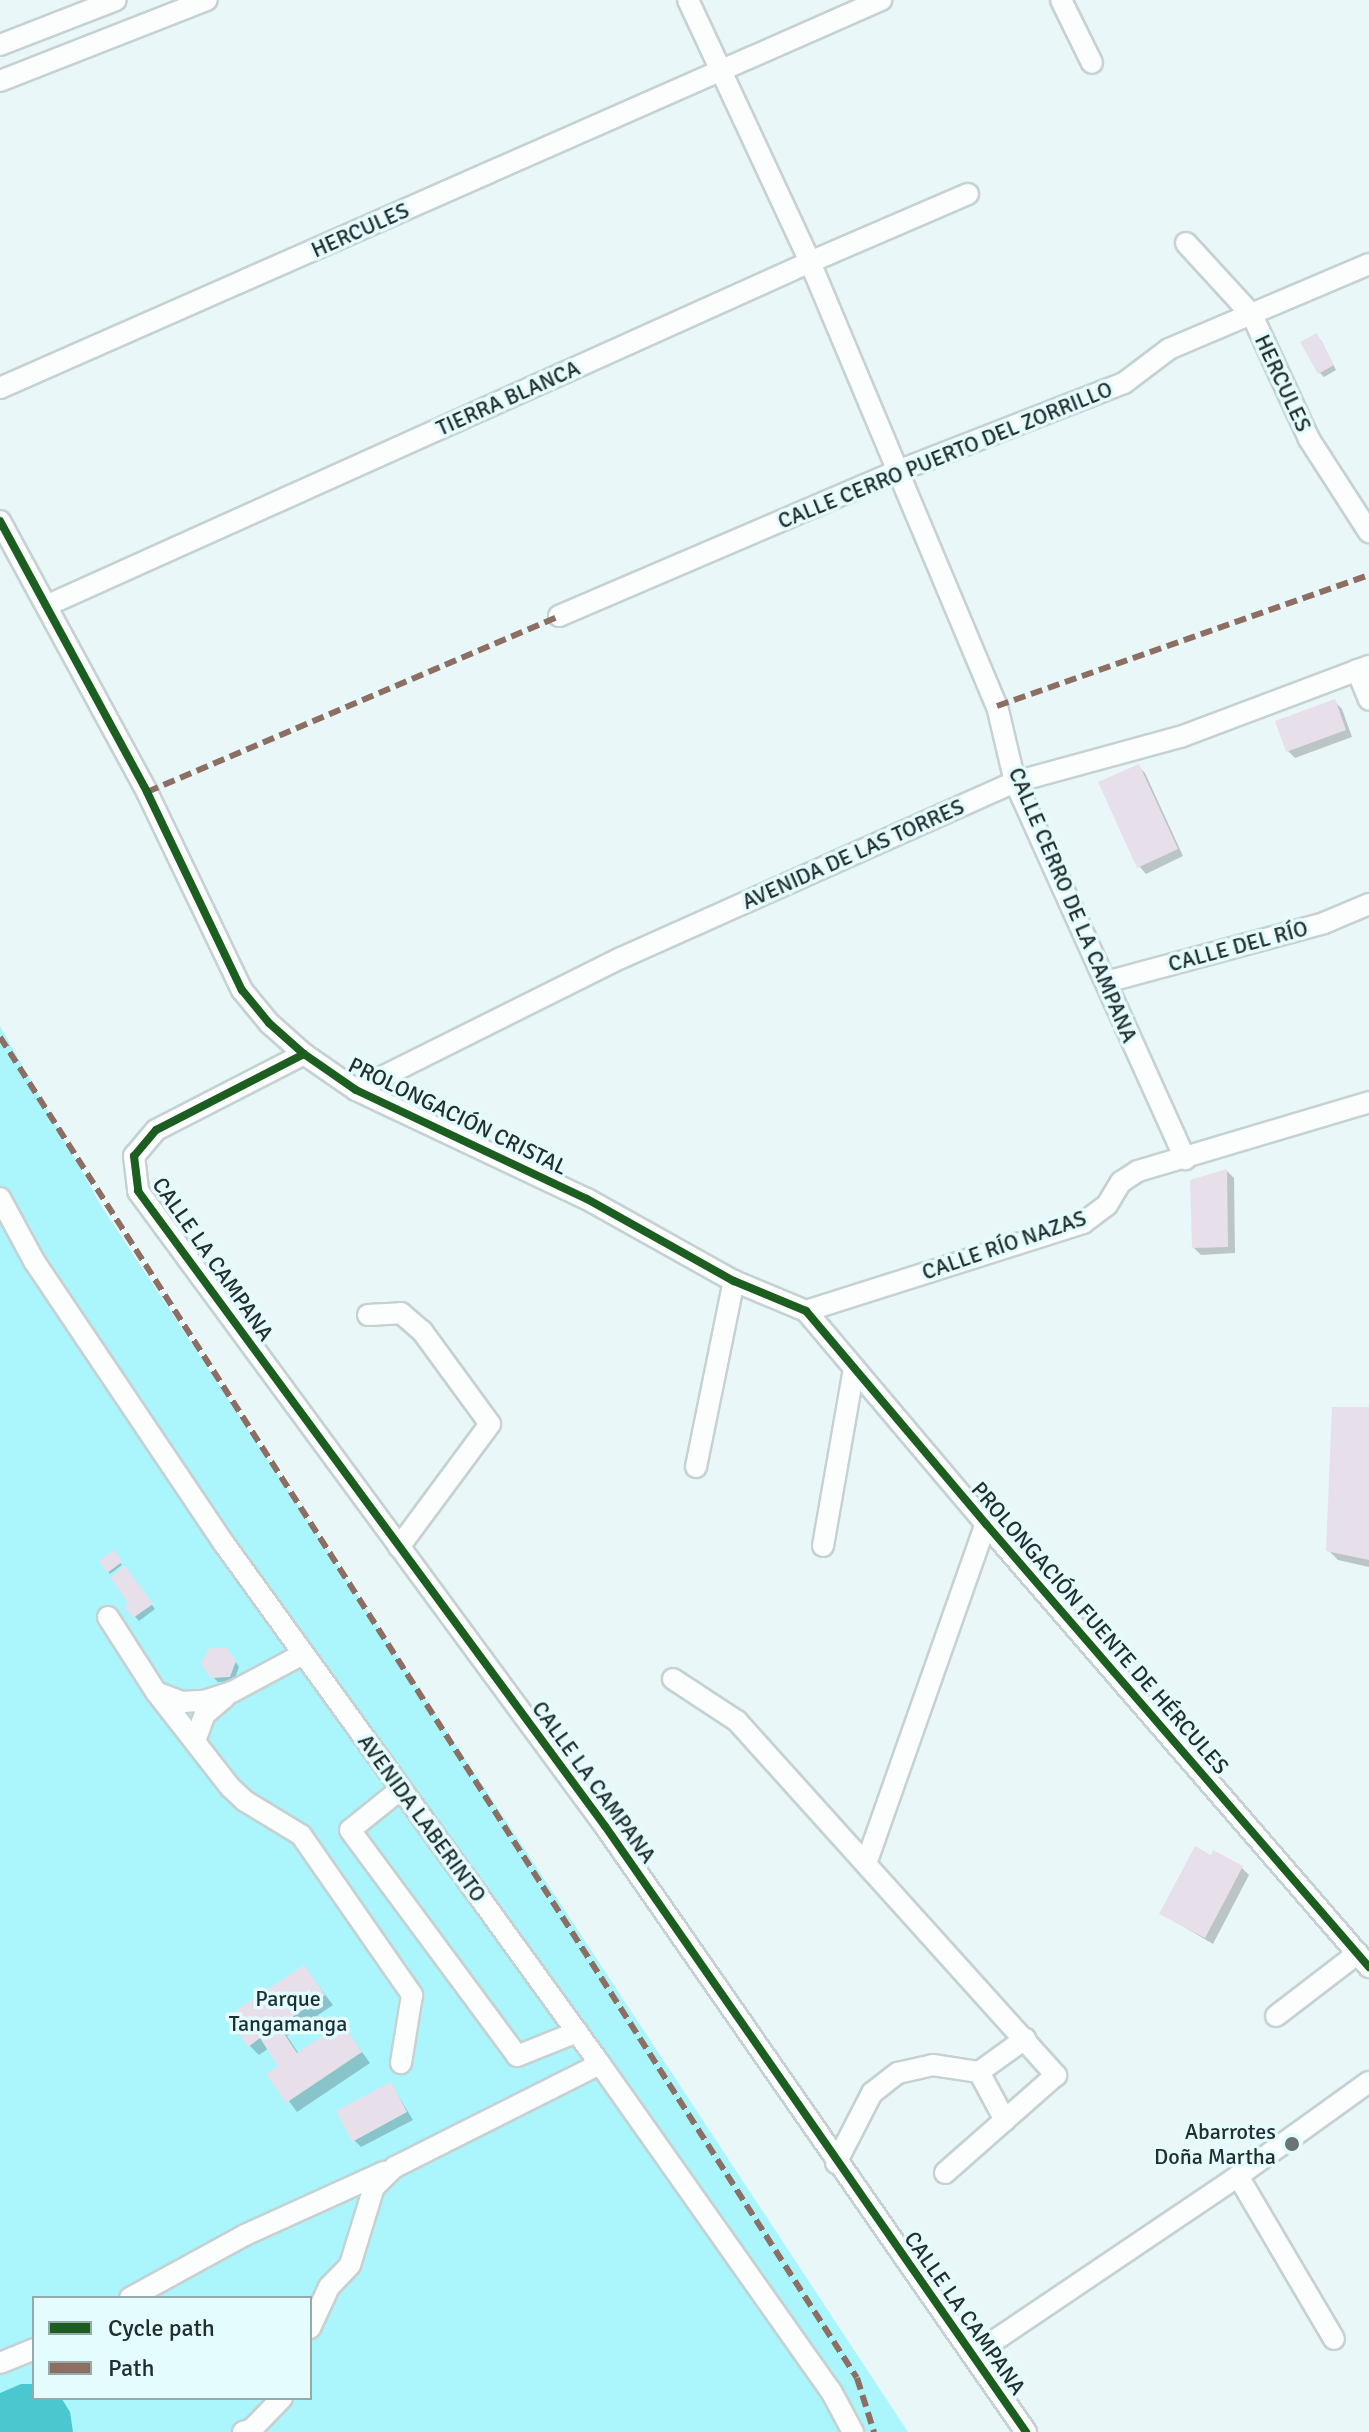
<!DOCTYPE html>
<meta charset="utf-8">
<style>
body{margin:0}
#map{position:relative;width:1369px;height:2432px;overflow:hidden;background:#eaf7f8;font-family:Signika,sans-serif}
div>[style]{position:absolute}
.green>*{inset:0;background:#abf6fc}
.water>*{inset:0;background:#4bc8cf}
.shadow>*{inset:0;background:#0003}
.building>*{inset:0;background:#e7e0ea}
.roads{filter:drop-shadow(2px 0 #c5d1d2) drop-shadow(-2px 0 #c5d1d2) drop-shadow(0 2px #c5d1d2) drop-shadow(0 -2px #c5d1d2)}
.minor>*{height:20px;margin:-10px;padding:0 10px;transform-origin:10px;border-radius:10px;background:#fcfefe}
.quiet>*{height:6px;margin-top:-3px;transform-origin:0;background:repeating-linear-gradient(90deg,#8d6e63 0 12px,transparent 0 18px)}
.cycleway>*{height:8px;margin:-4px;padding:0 4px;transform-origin:4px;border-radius:4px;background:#1b5e20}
.dots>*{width:22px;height:22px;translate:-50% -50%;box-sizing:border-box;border:4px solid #e4fcfe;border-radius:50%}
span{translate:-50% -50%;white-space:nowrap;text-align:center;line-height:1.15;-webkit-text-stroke:7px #e4fcfe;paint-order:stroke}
.street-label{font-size:22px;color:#222e2f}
.park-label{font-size:22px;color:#1a3133}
.poi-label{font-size:22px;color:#222e2f}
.right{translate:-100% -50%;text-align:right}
.legend{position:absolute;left:32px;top:2296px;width:280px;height:104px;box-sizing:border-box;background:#e4fcfe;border:2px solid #96aaab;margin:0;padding:10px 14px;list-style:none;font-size:24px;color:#222e2f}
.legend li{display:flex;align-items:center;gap:16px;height:40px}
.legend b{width:40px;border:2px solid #96aaab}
</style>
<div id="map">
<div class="green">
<div style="clip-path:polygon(evenodd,0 1026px,102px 1207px,908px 2432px,0 2432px,0 1026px,34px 2298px,310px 2298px,310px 2398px,34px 2398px,34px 2298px)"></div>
</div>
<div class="water">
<div style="clip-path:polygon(21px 2384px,34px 2384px,34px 2398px,62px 2399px,70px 2412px,73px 2432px,0 2432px,0 2393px)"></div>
</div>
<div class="shadow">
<div style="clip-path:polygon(1321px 340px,1336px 370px,1324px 377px,1319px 372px)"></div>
<div style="clip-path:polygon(1335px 702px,1342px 709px,1352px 737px,1295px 758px,1288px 751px)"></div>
<div style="clip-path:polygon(1138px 766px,1145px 773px,1183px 856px,1146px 874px,1139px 866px)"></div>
<div style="clip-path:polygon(1227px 1171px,1234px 1178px,1235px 1253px,1201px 1255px,1194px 1248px)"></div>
<div style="clip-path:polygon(1369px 1409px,1369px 1567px,1338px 1560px,1328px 1550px)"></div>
<div style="clip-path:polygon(113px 1553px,122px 1565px,110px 1574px,101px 1562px)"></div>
<div style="clip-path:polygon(129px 1573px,155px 1609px,139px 1621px,126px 1606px,131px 1603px)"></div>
<div style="clip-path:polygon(231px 1655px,239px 1667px,234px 1681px,218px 1682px,213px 1677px)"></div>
<div style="clip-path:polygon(1212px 1857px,1242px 1868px,1249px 1875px,1213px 1944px,1162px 1914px)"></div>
<div style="clip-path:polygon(304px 1967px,333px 2005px,287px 2036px,299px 2054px,342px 2025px,370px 2063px,297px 2112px,269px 2074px,281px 2066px,269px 2048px,259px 2055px,249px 2045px)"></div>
<div style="clip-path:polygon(391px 2084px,413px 2120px,361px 2147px,354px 2140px)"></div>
</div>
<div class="building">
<div style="clip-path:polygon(1317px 333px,1334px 365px,1318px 374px,1300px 342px)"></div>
<div style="clip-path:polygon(1335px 699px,1346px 730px,1286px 752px,1275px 721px)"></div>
<div style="clip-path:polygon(1139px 764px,1178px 849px,1137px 868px,1098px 782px)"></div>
<div style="clip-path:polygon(1227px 1169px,1228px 1247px,1192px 1248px,1190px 1180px)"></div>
<div style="clip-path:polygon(1332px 1407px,1369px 1407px,1369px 1560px,1326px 1551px)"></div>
<div style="clip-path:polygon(114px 1550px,122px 1562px,107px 1573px,99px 1561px)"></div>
<div style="clip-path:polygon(125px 1566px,153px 1604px,133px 1618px,124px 1606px,128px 1603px,110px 1577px)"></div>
<div style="clip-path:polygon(209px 1648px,227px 1648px,236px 1661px,230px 1677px,211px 1678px,201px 1664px)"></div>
<div style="clip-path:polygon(1195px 1846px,1211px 1855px,1213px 1850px,1243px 1866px,1205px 1938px,1159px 1914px)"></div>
<div style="clip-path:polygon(304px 1965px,325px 1995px,279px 2026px,297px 2053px,342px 2023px,362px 2052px,286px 2103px,266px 2074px,278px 2066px,260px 2038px,248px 2047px,228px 2016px)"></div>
<div style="clip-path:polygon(391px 2082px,407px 2112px,352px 2142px,336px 2111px)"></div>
</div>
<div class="roads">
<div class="minor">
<div style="left:688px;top:0;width:289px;rotate:65deg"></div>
<div style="left:810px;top:262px;width:482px;rotate:67.2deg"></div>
<div style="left:997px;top:706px;width:78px;rotate:76.7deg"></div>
<div style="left:1015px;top:782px;width:414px;rotate:65.7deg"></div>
<div style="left:1061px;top:0;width:70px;rotate:63.8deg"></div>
<div style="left:0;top:45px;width:124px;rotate:-21.2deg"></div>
<div style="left:0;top:81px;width:222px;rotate:-21.4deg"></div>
<div style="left:1186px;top:243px;width:98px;rotate:47.5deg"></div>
<div style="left:1252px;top:315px;width:136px;rotate:65.3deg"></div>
<div style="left:1309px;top:439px;width:111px;rotate:57.2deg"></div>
<div style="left:0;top:388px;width:963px;rotate:-23.77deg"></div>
<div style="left:0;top:521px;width:308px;rotate:61.5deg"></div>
<div style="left:147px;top:792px;width:220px;rotate:64.4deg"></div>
<div style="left:242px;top:990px;width:43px;rotate:50.7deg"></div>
<div style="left:269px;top:1023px;width:47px;rotate:41.5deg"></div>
<div style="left:304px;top:1054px;width:63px;rotate:34.7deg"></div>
<div style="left:356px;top:1090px;width:255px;rotate:25.3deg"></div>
<div style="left:587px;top:1199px;width:168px;rotate:29.2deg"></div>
<div style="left:734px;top:1281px;width:78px;rotate:22.6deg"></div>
<div style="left:806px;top:1311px;width:279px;rotate:49.8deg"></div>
<div style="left:986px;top:1524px;width:586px;rotate:49.15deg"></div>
<div style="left:48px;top:605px;width:836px;rotate:-24.23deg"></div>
<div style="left:810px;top:262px;width:172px;rotate:-23.3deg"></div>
<div style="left:559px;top:616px;width:369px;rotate:-23.2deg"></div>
<div style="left:898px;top:471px;width:243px;rotate:-21.3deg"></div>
<div style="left:1124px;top:383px;width:56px;rotate:-37.1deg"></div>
<div style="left:1169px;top:349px;width:217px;rotate:-23deg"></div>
<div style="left:1357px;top:670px;width:32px;rotate:68deg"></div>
<div style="left:1106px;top:982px;width:226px;rotate:-15.1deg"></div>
<div style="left:1324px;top:923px;width:49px;rotate:-22.9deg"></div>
<div style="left:304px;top:1054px;width:166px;rotate:152.8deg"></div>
<div style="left:156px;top:1130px;width:34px;rotate:130deg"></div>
<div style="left:134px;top:1156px;width:35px;rotate:83deg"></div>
<div style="left:138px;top:1191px;width:788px;rotate:53.67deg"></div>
<div style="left:605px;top:1826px;width:738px;rotate:55.21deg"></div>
<div style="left:356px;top:1090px;width:296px;rotate:-26.5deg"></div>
<div style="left:621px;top:958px;width:432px;rotate:-24.1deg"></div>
<div style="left:1015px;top:782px;width:171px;rotate:-15.3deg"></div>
<div style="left:1180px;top:737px;width:202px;rotate:-20.6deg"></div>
<div style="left:0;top:1198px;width:72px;rotate:61.6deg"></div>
<div style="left:34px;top:1261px;width:342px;rotate:56.1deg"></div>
<div style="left:225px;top:1545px;width:640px;rotate:54.15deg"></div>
<div style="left:600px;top:2064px;width:400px;rotate:54.8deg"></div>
<div style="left:831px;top:2391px;width:47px;rotate:61.8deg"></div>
<div style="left:806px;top:1311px;width:291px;rotate:-17.6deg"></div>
<div style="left:1083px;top:1223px;width:30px;rotate:-37deg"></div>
<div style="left:1107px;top:1205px;width:27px;rotate:-59deg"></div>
<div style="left:1121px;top:1182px;width:20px;rotate:-33deg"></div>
<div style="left:1138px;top:1171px;width:241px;rotate:-16.6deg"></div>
<div style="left:368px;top:1315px;width:33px;rotate:-3deg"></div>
<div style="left:401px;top:1313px;width:28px;rotate:41deg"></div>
<div style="left:422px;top:1331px;width:115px;rotate:53.8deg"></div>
<div style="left:490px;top:1424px;width:153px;rotate:126.5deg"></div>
<div style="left:696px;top:1467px;width:190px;rotate:-78.5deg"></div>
<div style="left:823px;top:1546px;width:181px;rotate:-80.1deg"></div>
<div style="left:108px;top:1617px;width:89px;rotate:57.4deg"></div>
<div style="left:156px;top:1692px;width:28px;rotate:21deg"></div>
<div style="left:182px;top:1702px;width:22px;rotate:-3deg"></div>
<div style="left:204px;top:1701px;width:29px;rotate:-18deg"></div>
<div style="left:232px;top:1692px;width:81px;rotate:-28.2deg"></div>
<div style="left:673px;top:1679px;width:77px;rotate:33.3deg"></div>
<div style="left:737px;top:1721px;width:477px;rotate:48deg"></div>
<div style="left:1056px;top:2075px;width:148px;rotate:138.6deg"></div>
<div style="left:156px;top:1692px;width:120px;rotate:52.1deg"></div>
<div style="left:230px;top:1787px;width:21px;rotate:43deg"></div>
<div style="left:245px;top:1801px;width:66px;rotate:31.3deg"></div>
<div style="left:301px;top:1835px;width:195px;rotate:55.2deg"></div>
<div style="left:412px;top:1995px;width:69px;rotate:99.2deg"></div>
<div style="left:195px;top:1741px;width:29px;rotate:-70deg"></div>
<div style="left:205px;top:1714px;width:26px;rotate:-40deg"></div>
<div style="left:401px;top:1789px;width:65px;rotate:141.2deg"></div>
<div style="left:350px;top:1830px;width:281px;rotate:53.5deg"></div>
<div style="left:517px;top:2056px;width:65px;rotate:-21.8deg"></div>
<div style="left:867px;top:1861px;width:357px;rotate:-70.6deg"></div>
<div style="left:1276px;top:2016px;width:103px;rotate:-37.5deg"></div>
<div style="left:979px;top:2072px;width:55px;rotate:61.6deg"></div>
<div style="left:836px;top:2163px;width:79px;rotate:-62.8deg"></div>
<div style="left:872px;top:2093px;width:33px;rotate:-38deg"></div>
<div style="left:898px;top:2073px;width:36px;rotate:-13deg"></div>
<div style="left:933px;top:2065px;width:47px;rotate:8.7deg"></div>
<div style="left:979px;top:2072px;width:57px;rotate:-35.7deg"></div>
<div style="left:1238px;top:2176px;width:189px;rotate:59.5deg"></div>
<div style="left:130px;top:2298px;width:131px;rotate:-28.7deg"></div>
<div style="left:245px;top:2235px;width:153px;rotate:-24.4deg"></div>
<div style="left:310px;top:2328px;width:45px;rotate:-65.1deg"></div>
<div style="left:329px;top:2287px;width:30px;rotate:-46deg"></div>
<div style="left:350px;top:2265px;width:82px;rotate:-72.9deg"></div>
<div style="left:374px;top:2187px;width:29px;rotate:-44deg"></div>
<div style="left:395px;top:2167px;width:229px;rotate:-26.7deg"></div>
<div style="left:973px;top:2355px;width:320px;rotate:-34deg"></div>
<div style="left:1238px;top:2176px;width:161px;rotate:-35.7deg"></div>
<div style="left:0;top:2363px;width:37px;rotate:-22deg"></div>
<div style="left:243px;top:2432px;width:9px;rotate:-18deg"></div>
<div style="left:252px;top:2429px;width:43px;rotate:-45.9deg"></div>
</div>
</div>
<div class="quiet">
<div style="left:997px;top:706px;width:394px;rotate:-19.4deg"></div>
<div style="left:147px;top:792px;width:448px;rotate:-23.1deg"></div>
<div style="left:0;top:1037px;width:1591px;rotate:57.42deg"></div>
<div style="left:857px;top:2378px;width:57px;rotate:72.5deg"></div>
</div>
<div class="cycleway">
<div style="left:0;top:521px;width:308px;rotate:61.5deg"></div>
<div style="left:147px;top:792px;width:220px;rotate:64.4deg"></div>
<div style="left:242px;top:990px;width:43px;rotate:50.7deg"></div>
<div style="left:269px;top:1023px;width:47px;rotate:41.5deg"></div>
<div style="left:304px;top:1054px;width:63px;rotate:34.7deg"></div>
<div style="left:356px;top:1090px;width:255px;rotate:25.3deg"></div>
<div style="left:587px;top:1199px;width:168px;rotate:29.2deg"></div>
<div style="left:734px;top:1281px;width:78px;rotate:22.6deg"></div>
<div style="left:806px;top:1311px;width:279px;rotate:49.8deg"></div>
<div style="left:986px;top:1524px;width:586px;rotate:49.15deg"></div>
<div style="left:304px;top:1054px;width:166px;rotate:152.8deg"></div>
<div style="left:156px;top:1130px;width:34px;rotate:130deg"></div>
<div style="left:134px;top:1156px;width:35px;rotate:83deg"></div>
<div style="left:138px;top:1191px;width:788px;rotate:53.67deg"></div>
<div style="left:605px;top:1826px;width:738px;rotate:55.21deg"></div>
</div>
<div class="dots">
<div style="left:1292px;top:2144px;background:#687475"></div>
</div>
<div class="street-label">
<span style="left:360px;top:230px;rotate:-24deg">HERCULES</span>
<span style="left:1283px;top:383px;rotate:65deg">HERCULES</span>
<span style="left:508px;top:398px;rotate:-24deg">TIERRA BLANCA</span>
<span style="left:945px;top:455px;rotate:-22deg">CALLE CERRO PUERTO DEL ZORRILLO</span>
<span style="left:853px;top:854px;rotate:-24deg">AVENIDA DE LAS TORRES</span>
<span style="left:1073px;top:905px;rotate:67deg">CALLE CERRO DE LA CAMPANA</span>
<span style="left:1238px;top:946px;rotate:-15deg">CALLE DEL RÍO</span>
<span style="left:458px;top:1116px;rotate:26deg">PROLONGACIÓN CRISTAL</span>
<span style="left:1004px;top:1245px;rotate:-19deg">CALLE RÍO NAZAS</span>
<span style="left:213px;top:1259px;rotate:55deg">CALLE LA CAMPANA</span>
<span style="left:1100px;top:1628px;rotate:49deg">PROLONGACIÓN FUENTE DE HÉRCULES</span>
<span style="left:594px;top:1782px;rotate:54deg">CALLE LA CAMPANA</span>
<span style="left:422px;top:1818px;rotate:54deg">AVENIDA LABERINTO</span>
<span style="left:965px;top:2313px;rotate:55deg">CALLE LA CAMPANA</span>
</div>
<div class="park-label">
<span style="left:288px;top:2011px">Parque<br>Tangamanga</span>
</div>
<div class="poi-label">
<span class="right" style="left:1276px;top:2144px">Abarrotes<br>Doña Martha</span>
</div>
<ul class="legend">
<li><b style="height:10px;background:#1b5e20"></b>Cycle path</li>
<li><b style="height:10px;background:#8d6e63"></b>Path</li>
</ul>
</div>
